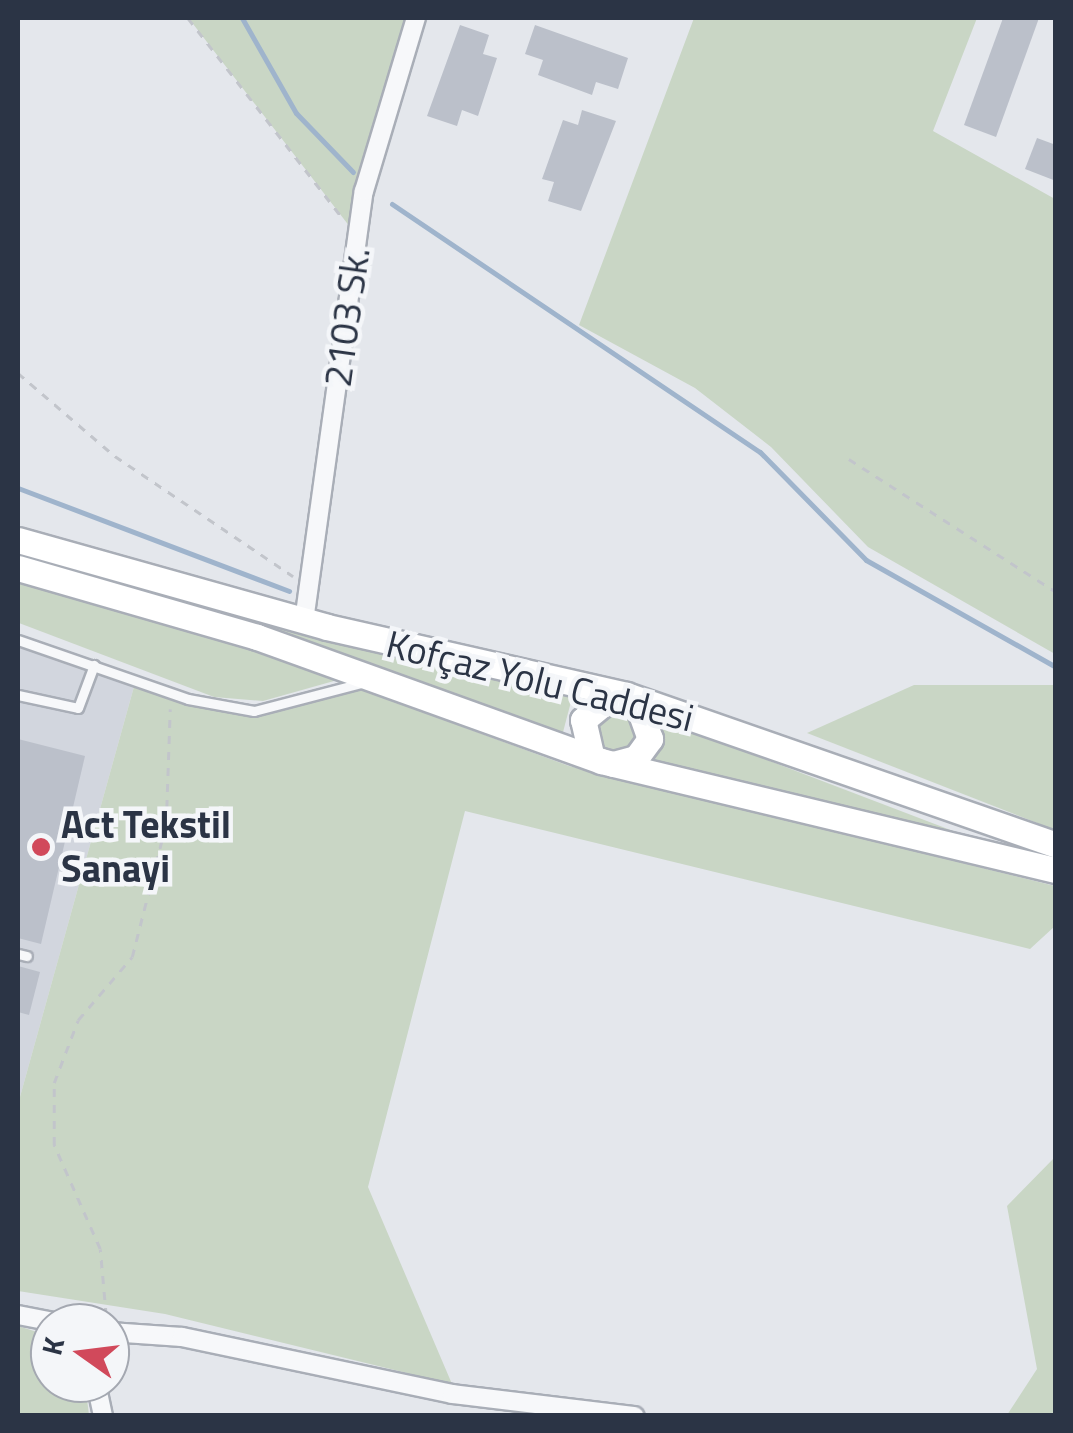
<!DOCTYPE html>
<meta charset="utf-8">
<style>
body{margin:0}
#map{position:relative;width:1073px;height:1433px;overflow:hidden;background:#e4e7ec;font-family:"Titillium Web",sans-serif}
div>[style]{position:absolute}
.built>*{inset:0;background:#d2d6de}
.green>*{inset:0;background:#c9d6c5}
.round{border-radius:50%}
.stream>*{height:5px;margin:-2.5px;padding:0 2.5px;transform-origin:2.5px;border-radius:2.5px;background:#9fb4cc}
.building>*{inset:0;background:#bbc0ca}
.path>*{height:2.5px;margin-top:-1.25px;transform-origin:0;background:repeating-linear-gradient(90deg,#c2c5cb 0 8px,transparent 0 16px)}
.roads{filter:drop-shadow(2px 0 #a9aeb7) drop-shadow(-2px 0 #a9aeb7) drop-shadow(0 2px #a9aeb7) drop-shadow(0 -2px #a9aeb7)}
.lane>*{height:9px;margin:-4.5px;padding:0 4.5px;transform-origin:4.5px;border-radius:4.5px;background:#f7f8fa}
.street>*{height:18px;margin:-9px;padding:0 9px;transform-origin:9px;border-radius:9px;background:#f7f8fa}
.secondary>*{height:25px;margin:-12.5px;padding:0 12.5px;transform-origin:12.5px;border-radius:12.5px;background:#fff}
.dots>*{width:28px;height:28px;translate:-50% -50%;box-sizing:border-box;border:5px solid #f4f6f9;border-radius:50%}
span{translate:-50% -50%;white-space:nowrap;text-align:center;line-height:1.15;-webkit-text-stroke:9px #f4f6f9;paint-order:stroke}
.street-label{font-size:38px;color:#2b3445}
.poi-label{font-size:38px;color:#2b3445;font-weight:700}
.left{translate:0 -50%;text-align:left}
.frame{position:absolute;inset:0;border:20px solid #2b3445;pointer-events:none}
.north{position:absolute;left:30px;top:1303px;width:100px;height:100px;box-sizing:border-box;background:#f4f6f9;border:2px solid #a4a8b1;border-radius:50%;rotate:284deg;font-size:28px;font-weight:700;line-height:40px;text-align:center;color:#2b3445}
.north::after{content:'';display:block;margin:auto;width:35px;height:45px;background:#d1495b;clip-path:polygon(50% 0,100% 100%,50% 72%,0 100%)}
</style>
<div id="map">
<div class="built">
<div style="clip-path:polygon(18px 642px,135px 683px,18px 1104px)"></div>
</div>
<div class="green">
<div style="clip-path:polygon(188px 18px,408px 18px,350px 227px,190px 20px)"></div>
<div style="clip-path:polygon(694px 18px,977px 18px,933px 131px,1055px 199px,1055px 654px,868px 547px,771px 447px,695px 388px,579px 325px)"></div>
<div style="clip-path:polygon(18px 580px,200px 631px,341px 679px,263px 701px,214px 697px,19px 623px)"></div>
<div style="clip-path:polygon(250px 622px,573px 694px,562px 736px)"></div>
<div style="clip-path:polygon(135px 683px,255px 716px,360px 689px,569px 766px,1055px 886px,1055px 926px,1030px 949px,465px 811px,368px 1187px,452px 1384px,165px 1314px,18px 1291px,18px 1104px)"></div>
<div style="clip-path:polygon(914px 685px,1055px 685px,1055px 830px,807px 733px)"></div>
<div class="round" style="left:595px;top:708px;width:42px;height:42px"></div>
<div style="clip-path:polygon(665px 721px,961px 834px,654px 763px)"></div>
<div style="clip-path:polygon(1055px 1157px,1055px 1415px,1007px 1415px,1037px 1369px,1007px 1206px)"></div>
<div style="clip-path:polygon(18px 1326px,50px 1336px,50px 1383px,85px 1383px,89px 1415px,18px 1415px)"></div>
</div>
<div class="stream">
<div style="left:242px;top:18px;width:109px;rotate:60.4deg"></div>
<div style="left:296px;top:113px;width:82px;rotate:46deg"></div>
<div style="left:392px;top:204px;width:444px;rotate:34deg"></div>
<div style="left:760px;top:452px;width:151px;rotate:45.5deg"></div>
<div style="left:866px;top:560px;width:218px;rotate:29.4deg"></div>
<div style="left:18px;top:488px;width:290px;rotate:20.8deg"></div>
</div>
<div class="building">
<div style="clip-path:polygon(1003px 18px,1039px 18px,996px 137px,964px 125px)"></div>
<div style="clip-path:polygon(460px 25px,489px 35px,483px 54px,497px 58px,478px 116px,462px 110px,457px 126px,427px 116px)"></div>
<div style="clip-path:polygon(535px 25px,628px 58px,618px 89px,596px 82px,592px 95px,538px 75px,543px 60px,525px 54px)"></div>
<div style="clip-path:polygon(582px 110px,616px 121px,581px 211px,548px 201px,554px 182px,542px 179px,563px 120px,578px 125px)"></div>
<div style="clip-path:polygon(1037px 138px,1056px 145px,1056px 181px,1025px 169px)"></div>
<div style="clip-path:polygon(18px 739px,85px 756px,41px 944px,18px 938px)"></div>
<div style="clip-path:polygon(18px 966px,40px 972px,29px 1015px,18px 1012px)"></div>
</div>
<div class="path">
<div style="left:188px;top:18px;width:250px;rotate:52.3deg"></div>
<div style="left:18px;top:373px;width:128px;rotate:40.6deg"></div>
<div style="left:115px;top:456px;width:215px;rotate:34deg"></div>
<div style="left:849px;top:459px;width:246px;rotate:32.7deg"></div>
<div style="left:106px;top:1316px;width:67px;rotate:-95.1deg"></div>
<div style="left:100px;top:1249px;width:114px;rotate:-113.9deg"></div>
<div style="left:54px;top:1145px;width:62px;rotate:-90deg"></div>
<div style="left:54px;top:1083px;width:67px;rotate:-69.1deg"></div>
<div style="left:78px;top:1020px;width:83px;rotate:-49.4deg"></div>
<div style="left:132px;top:957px;width:137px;rotate:-75.7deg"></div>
<div style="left:166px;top:824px;width:115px;rotate:-88deg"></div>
</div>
<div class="roads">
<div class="lane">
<div style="left:18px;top:640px;width:180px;rotate:19.1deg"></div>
<div style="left:188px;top:699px;width:67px;rotate:10.3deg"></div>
<div style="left:254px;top:711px;width:115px;rotate:-14.6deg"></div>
<div style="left:18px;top:695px;width:61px;rotate:12.2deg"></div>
<div style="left:78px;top:708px;width:46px;rotate:-69.6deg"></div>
<div style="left:18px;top:954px;width:9px;rotate:13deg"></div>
</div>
<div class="street">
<div style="left:304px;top:621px;width:434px;rotate:-82.1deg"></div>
<div style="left:364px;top:191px;width:181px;rotate:-73.3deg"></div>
<div style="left:18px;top:1315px;width:42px;rotate:11deg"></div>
<div style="left:110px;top:1332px;width:72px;rotate:4deg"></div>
<div style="left:182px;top:1337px;width:276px;rotate:11.9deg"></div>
<div style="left:452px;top:1394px;width:184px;rotate:6.9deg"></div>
<div style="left:96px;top:1383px;width:34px;rotate:78deg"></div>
</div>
<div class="secondary">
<div style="left:18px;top:540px;width:321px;rotate:15.7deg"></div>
<div style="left:327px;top:627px;width:307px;rotate:12.8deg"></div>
<div style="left:626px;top:695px;width:455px;rotate:19.2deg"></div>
<div style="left:18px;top:568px;width:249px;rotate:16.1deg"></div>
<div style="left:257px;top:637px;width:366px;rotate:19.8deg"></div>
<div style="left:601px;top:761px;width:468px;rotate:13.5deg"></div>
<div style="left:591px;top:754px;width:35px;rotate:-103deg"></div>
<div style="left:583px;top:720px;width:41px;rotate:-39.1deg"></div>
<div style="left:613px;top:764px;width:24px;rotate:-15deg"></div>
<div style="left:636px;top:758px;width:24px;rotate:-54deg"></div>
<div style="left:650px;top:739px;width:41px;rotate:-109.7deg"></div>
</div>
</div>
<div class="dots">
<div style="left:41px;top:847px;background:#d1495b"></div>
</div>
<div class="street-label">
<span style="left:347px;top:317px;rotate:-82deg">2103 Sk.</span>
<span style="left:540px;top:681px;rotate:14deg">Kofçaz Yolu Caddesi</span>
</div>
<div class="poi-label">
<span class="left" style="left:61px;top:847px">Act Tekstil<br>Sanayi</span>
</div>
<div class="frame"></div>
<div class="north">K</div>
</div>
